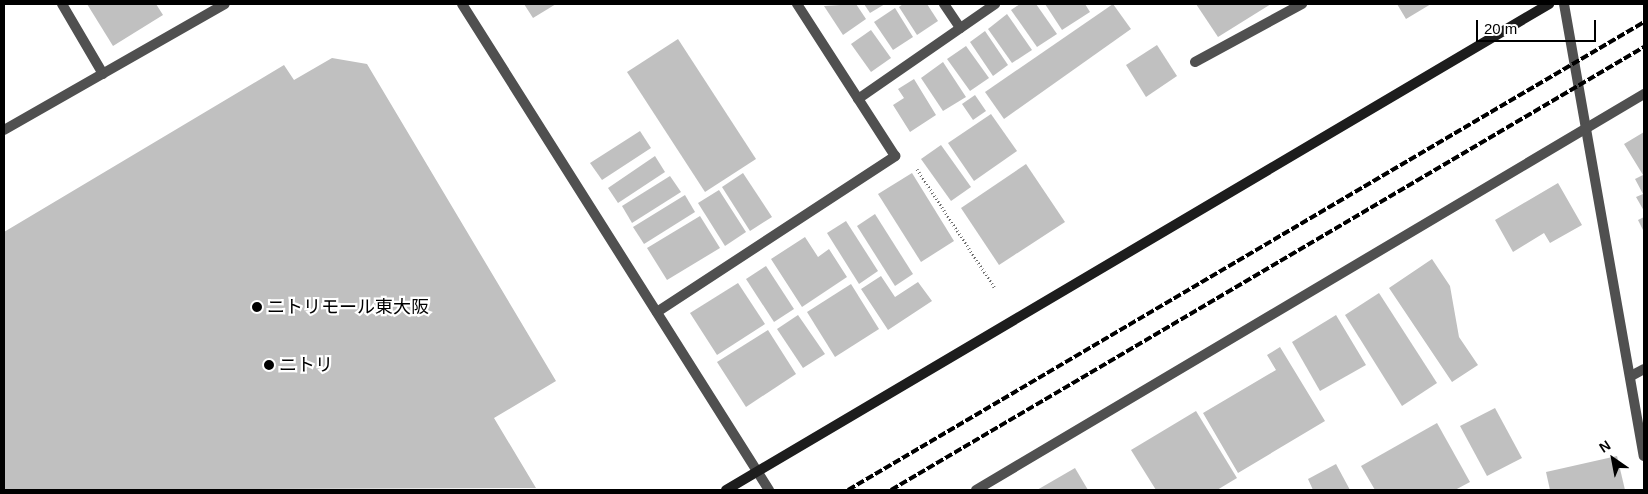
<!DOCTYPE html>
<meta charset="utf-8">
<style>
body{margin:0}
#map{position:relative;width:1648px;height:494px;overflow:hidden;background:#fff;font-family:Helvetica,"Noto Sans JP",sans-serif}
div>[style]{position:absolute}
.building>*{inset:0;background:#c0c0c0}
.path>*{height:3px;margin-top:-1.5px;transform-origin:0;background:repeating-linear-gradient(90deg,#727272 0 1px,transparent 0 3.5px)}
.lane>*{height:10px;margin:-5px;padding:0 5px;transform-origin:5px;border-radius:5px;background:#505050}
.street>*{height:10px;margin:-5px;padding:0 5px;transform-origin:5px;border-radius:5px;background:#505050}
.secondary>*{height:10px;margin:-5px;padding:0 5px;transform-origin:5px;border-radius:5px;background:#1d1d1d}
.rail>*{height:4px;margin-top:-2px;transform-origin:0;background:repeating-linear-gradient(90deg,#000 0 8px,transparent 0 10.5px)}
.dots>*{width:14px;height:14px;translate:-50% -50%;box-sizing:border-box;border:2px solid #fff;border-radius:50%}
span{translate:-50% -50%;white-space:nowrap;text-align:center;line-height:1.15;-webkit-text-stroke:4.5px #fff;paint-order:stroke}
.poi-label{font-size:18px;color:#000}
.left{translate:0 -50%;text-align:left}
.frame{position:absolute;inset:0;border:5px solid #000;pointer-events:none}
.north{position:absolute;left:1588px;top:434px;width:50px;height:50px;-webkit-text-stroke:4px #fff;paint-order:stroke;rotate:327deg;font-size:14px;font-weight:700;line-height:20px;text-align:center;color:#000}
.north::after{content:'';display:block;margin:auto;width:18px;height:22px;background:#000;clip-path:polygon(50% 0,100% 100%,50% 72%,0 100%)}
.scale{position:absolute;left:1476px;top:20px;width:120px;height:22px;box-sizing:border-box;border:2px solid #000;border-top:0;padding-left:6px;font-size:15px;line-height:18px;white-space:nowrap;color:#000;-webkit-text-stroke:4px #fff;paint-order:stroke}
</style>
<div id="map">
<div class="building">
<div style="clip-path:polygon(87px 4px,156px 4px,163px 15px,113px 46px)"></div>
<div style="clip-path:polygon(524px 4px,556px 4px,533px 18px)"></div>
<div style="clip-path:polygon(856px 4px,866px 19px,843px 35px,824px 6px)"></div>
<div style="clip-path:polygon(864px 4px,885px 4px,870px 13px)"></div>
<div style="clip-path:polygon(903px 4px,927px 4px,938px 21px,917px 35px,899px 7px)"></div>
<div style="clip-path:polygon(1020px 4px,1036px 4px,1057px 34px,1037px 47px,1011px 10px)"></div>
<div style="clip-path:polygon(1045px 4px,1085px 4px,1090px 12px,1062px 30px)"></div>
<div style="clip-path:polygon(1113px 4px,1131px 29px,1004px 119px,985px 92px)"></div>
<div style="clip-path:polygon(1196px 4px,1271px 4px,1218px 37px)"></div>
<div style="clip-path:polygon(1397px 4px,1431px 4px,1406px 19px)"></div>
<div style="clip-path:polygon(895px 8px,913px 37px,893px 50px,874px 22px)"></div>
<div style="clip-path:polygon(1007px 14px,1032px 50px,1012px 63px,988px 29px)"></div>
<div style="clip-path:polygon(871px 30px,891px 58px,871px 72px,851px 44px)"></div>
<div style="clip-path:polygon(985px 31px,1008px 65px,993px 76px,970px 42px)"></div>
<div style="clip-path:polygon(678px 39px,756px 159px,705px 192px,627px 72px)"></div>
<div style="clip-path:polygon(1157px 45px,1177px 76px,1146px 97px,1126px 65px)"></div>
<div style="clip-path:polygon(966px 46px,989px 78px,970px 91px,947px 59px)"></div>
<div style="clip-path:polygon(332px 58px,367px 64px,556px 381px,494px 418px,536px 488px,4px 490px,4px 232px,284px 65px,294px 80px)"></div>
<div style="clip-path:polygon(943px 62px,966px 97px,943px 111px,921px 78px)"></div>
<div style="clip-path:polygon(914px 79px,936px 115px,910px 132px,893px 105px,904px 98px,898px 89px)"></div>
<div style="clip-path:polygon(975px 95px,986px 111px,973px 120px,962px 104px)"></div>
<div style="clip-path:polygon(991px 114px,1017px 151px,974px 181px,948px 143px)"></div>
<div style="clip-path:polygon(640px 131px,651px 148px,602px 180px,590px 163px)"></div>
<div style="clip-path:polygon(1644px 132px,1644px 211px,1636px 197px,1643px 194px,1635px 179px,1643px 175px,1624px 144px)"></div>
<div style="clip-path:polygon(941px 145px,971px 187px,951px 201px,921px 159px)"></div>
<div style="clip-path:polygon(655px 156px,665px 172px,618px 203px,608px 188px)"></div>
<div style="clip-path:polygon(1026px 164px,1065px 222px,999px 265px,961px 208px)"></div>
<div style="clip-path:polygon(743px 173px,772px 217px,750px 231px,722px 187px)"></div>
<div style="clip-path:polygon(912px 173px,954px 241px,921px 262px,878px 194px)"></div>
<div style="clip-path:polygon(670px 176px,681px 192px,632px 223px,622px 206px)"></div>
<div style="clip-path:polygon(1558px 183px,1582px 225px,1550px 243px,1544px 233px,1513px 252px,1495px 220px)"></div>
<div style="clip-path:polygon(719px 190px,746px 232px,725px 246px,698px 203px)"></div>
<div style="clip-path:polygon(685px 195px,695px 212px,644px 244px,633px 227px)"></div>
<div style="clip-path:polygon(875px 214px,913px 274px,895px 286px,857px 226px)"></div>
<div style="clip-path:polygon(700px 216px,720px 248px,667px 280px,647px 248px)"></div>
<div style="clip-path:polygon(1644px 217px,1644px 232px,1638px 220px)"></div>
<div style="clip-path:polygon(846px 221px,878px 271px,859px 284px,827px 233px)"></div>
<div style="clip-path:polygon(805px 237px,818px 257px,829px 249px,847px 277px,802px 307px,771px 259px)"></div>
<div style="clip-path:polygon(1432px 259px,1450px 286px,1459px 337px,1478px 365px,1452px 382px,1389px 288px)"></div>
<div style="clip-path:polygon(766px 266px,794px 309px,774px 322px,746px 279px)"></div>
<div style="clip-path:polygon(881px 276px,895px 297px,918px 282px,932px 301px,888px 330px,861px 289px)"></div>
<div style="clip-path:polygon(738px 283px,765px 324px,717px 355px,690px 313px)"></div>
<div style="clip-path:polygon(851px 284px,879px 329px,835px 357px,807px 312px)"></div>
<div style="clip-path:polygon(1379px 293px,1437px 383px,1402px 406px,1345px 315px)"></div>
<div style="clip-path:polygon(798px 315px,825px 354px,803px 368px,777px 329px)"></div>
<div style="clip-path:polygon(1336px 315px,1366px 365px,1320px 391px,1292px 342px)"></div>
<div style="clip-path:polygon(768px 330px,796px 374px,746px 407px,717px 362px)"></div>
<div style="clip-path:polygon(1280px 347px,1325px 421px,1238px 473px,1203px 413px,1276px 370px,1267px 355px)"></div>
<div style="clip-path:polygon(1495px 408px,1522px 458px,1487px 476px,1460px 426px)"></div>
<div style="clip-path:polygon(1196px 411px,1237px 478px,1217px 490px,1156px 490px,1131px 450px)"></div>
<div style="clip-path:polygon(1437px 423px,1470px 482px,1455px 490px,1375px 490px,1361px 466px)"></div>
<div style="clip-path:polygon(1617px 456px,1625px 490px,1550px 490px,1546px 472px)"></div>
<div style="clip-path:polygon(1336px 464px,1350px 490px,1313px 490px,1308px 479px)"></div>
<div style="clip-path:polygon(1075px 468px,1088px 490px,1037px 490px)"></div>
</div>
<div class="path">
<div style="left:917px;top:169px;width:142px;rotate:56.8deg"></div>
</div>
<div class="lane">
<div style="left:944px;top:4px;width:29px;rotate:56deg"></div>
</div>
<div class="street">
<div style="left:62px;top:4px;width:81px;rotate:59.6deg"></div>
<div style="left:462px;top:4px;width:575px;rotate:57.72deg"></div>
<div style="left:1564px;top:4px;width:459px;rotate:80deg"></div>
<div style="left:1195px;top:62px;width:122px;rotate:-28.5deg"></div>
<div style="left:858px;top:99px;width:167px;rotate:-34.7deg"></div>
<div style="left:4px;top:130px;width:254px;rotate:-29.7deg"></div>
<div style="left:657px;top:312px;width:285px;rotate:-33.2deg"></div>
<div style="left:895px;top:156px;width:181px;rotate:-122.8deg"></div>
<div style="left:1631px;top:376px;width:15px;rotate:-28deg"></div>
<div style="left:976px;top:490px;width:777px;rotate:-30.66deg"></div>
</div>
<div class="secondary">
<div style="left:726px;top:490px;width:956px;rotate:-30.56deg"></div>
</div>
<div class="rail">
<div style="left:848px;top:490px;width:923px;rotate:-30.45deg"></div>
<div style="left:891px;top:490px;width:874px;rotate:-30.47deg"></div>
</div>
<div class="dots">
<div style="left:257px;top:307px;background:#000"></div>
<div style="left:269px;top:365px;background:#000"></div>
</div>
<div class="poi-label">
<span class="left" style="left:267px;top:307px">ニトリモール東大阪</span>
<span class="left" style="left:279px;top:365px">ニトリ</span>
</div>
<div class="frame"></div>
<div class="north">N</div>
<div class="scale">20 m</div>
</div>
